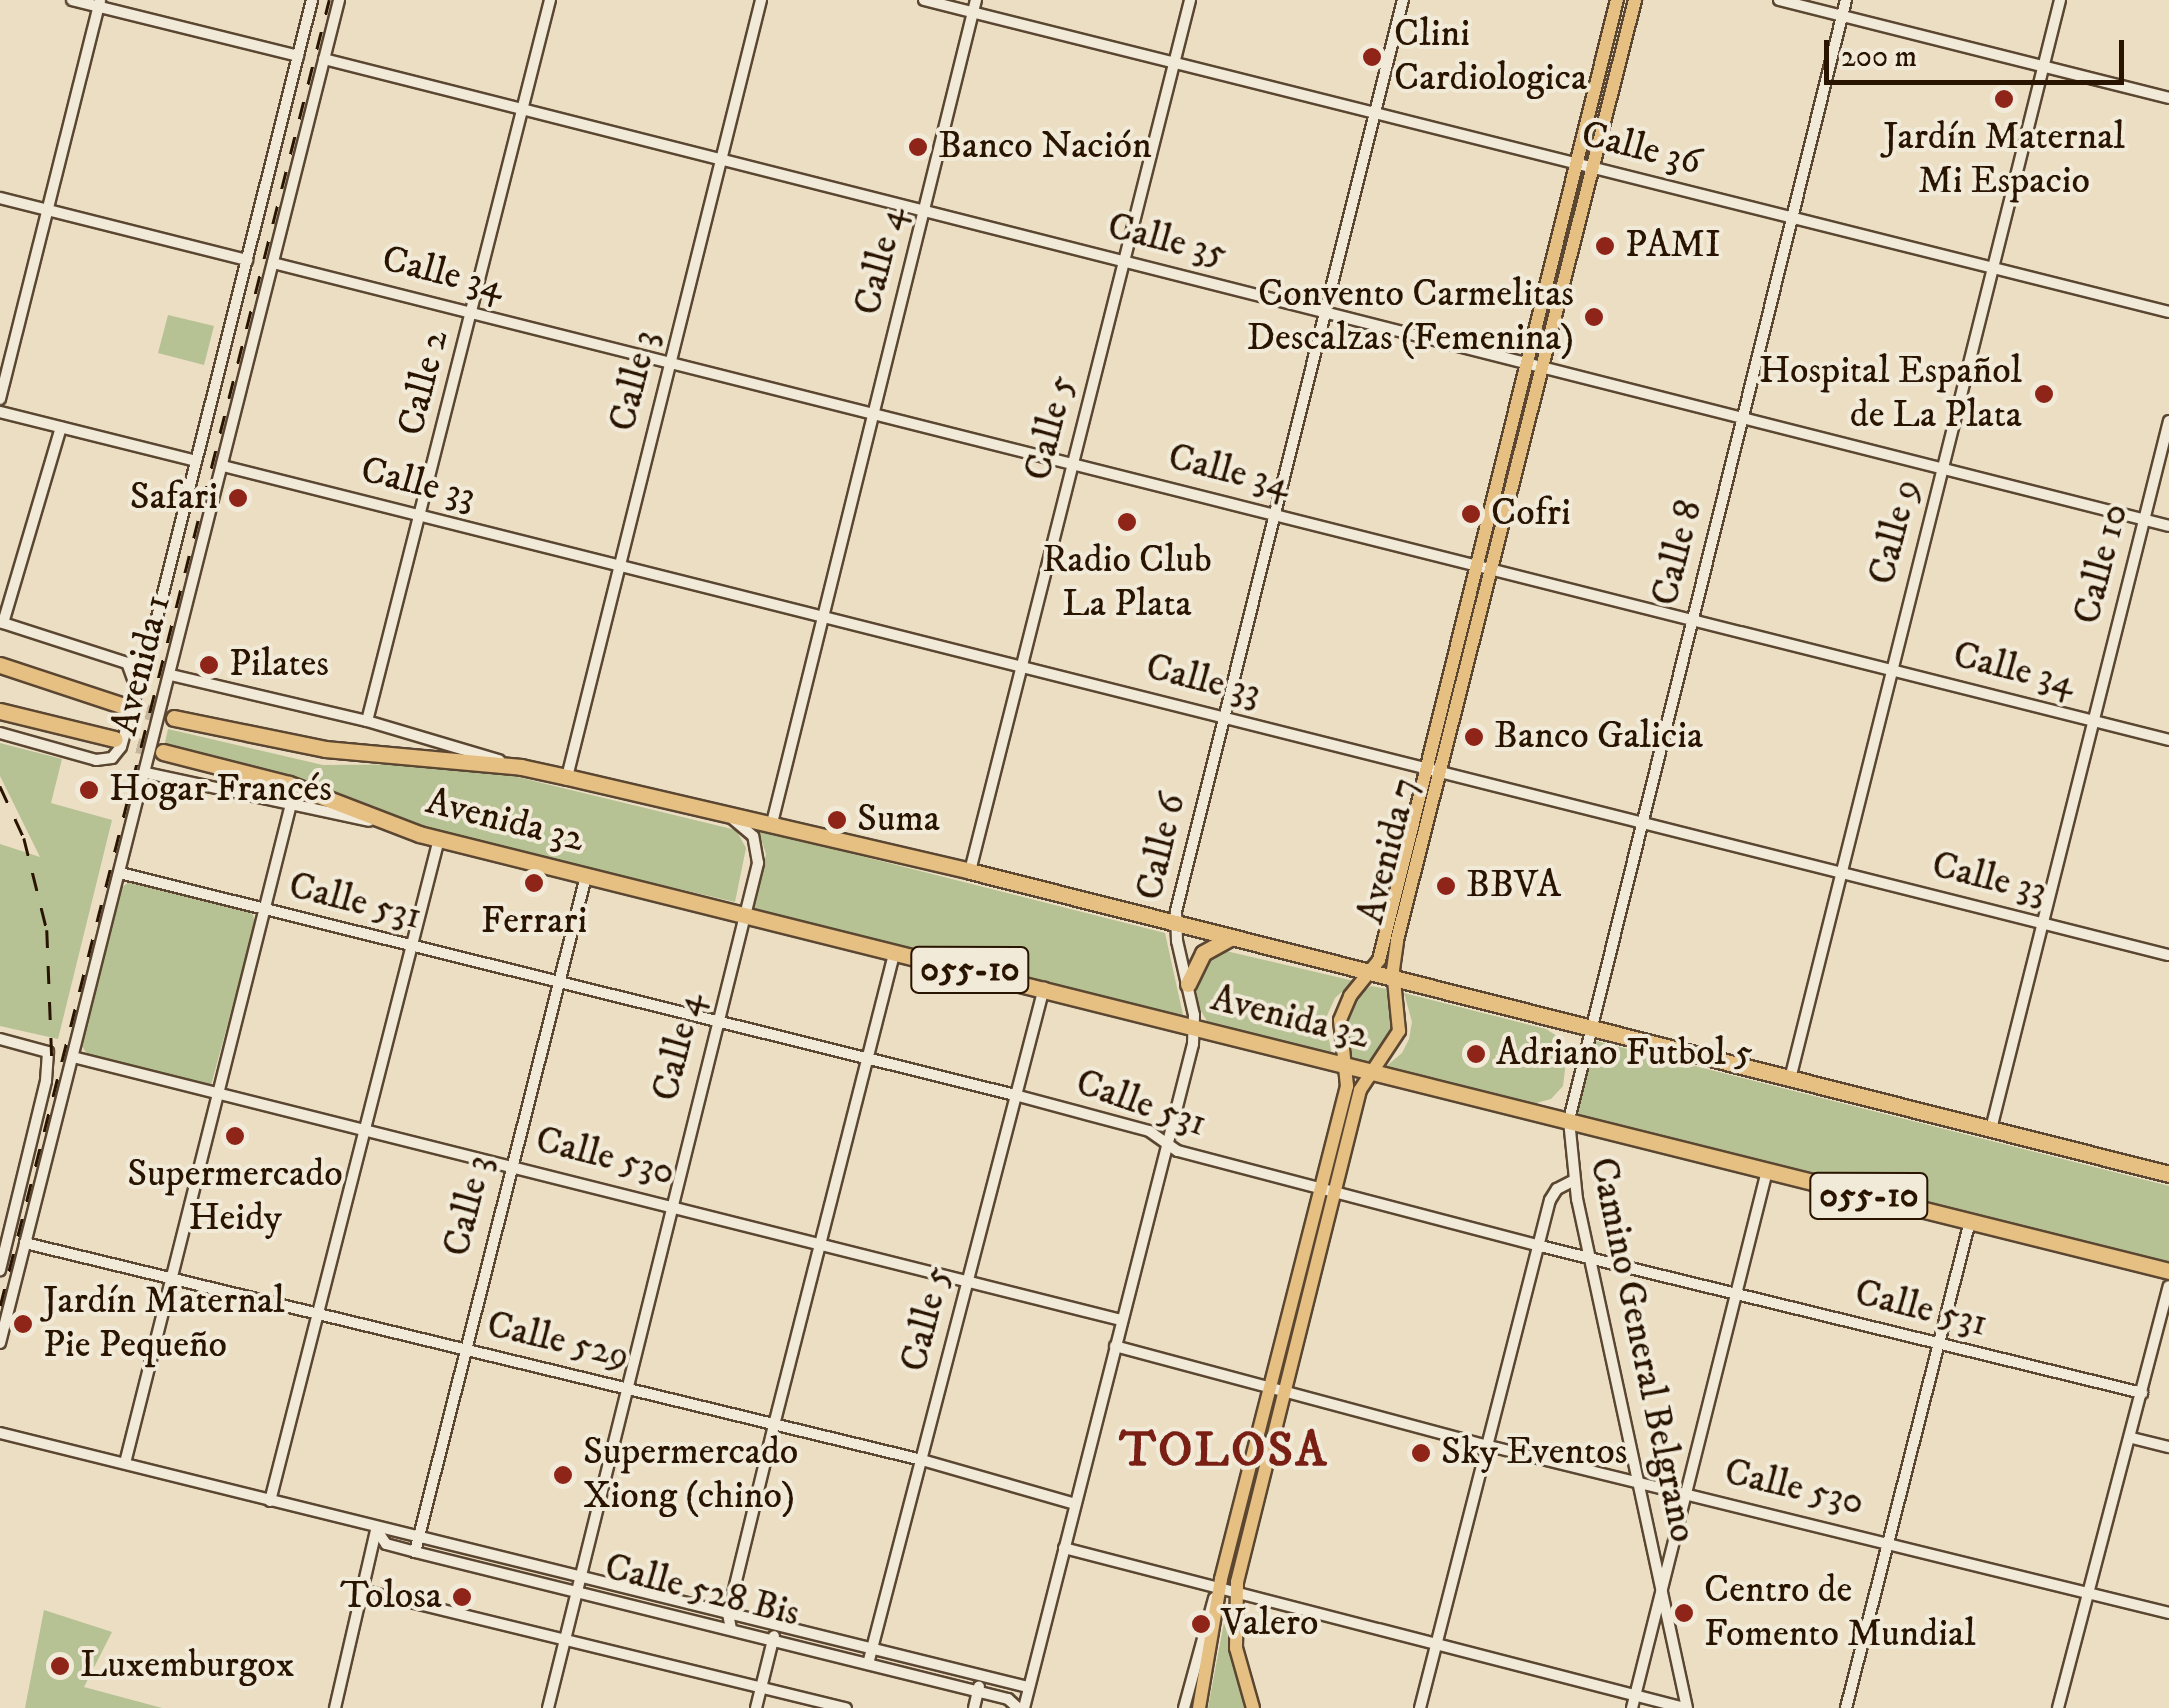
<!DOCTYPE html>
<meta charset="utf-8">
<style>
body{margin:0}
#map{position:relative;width:2169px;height:1708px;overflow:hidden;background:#ebdec3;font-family:"IM FELL DW Pica",serif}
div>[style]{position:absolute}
.green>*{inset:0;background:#b6c194}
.highway-tunnel>*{height:15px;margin-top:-7.5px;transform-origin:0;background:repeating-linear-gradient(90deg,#c4b69c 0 15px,transparent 0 23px)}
.roads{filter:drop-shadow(2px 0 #5a4631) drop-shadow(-2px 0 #5a4631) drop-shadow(0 2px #5a4631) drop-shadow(0 -2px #5a4631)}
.minor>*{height:10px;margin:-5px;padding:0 5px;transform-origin:5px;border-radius:5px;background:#f2ead8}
.major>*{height:12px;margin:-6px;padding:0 6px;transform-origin:6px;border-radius:6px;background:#e6bf82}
.highway>*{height:15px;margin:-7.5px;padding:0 7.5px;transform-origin:7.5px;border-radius:7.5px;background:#e6bf82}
.rail>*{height:2.5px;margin-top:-1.25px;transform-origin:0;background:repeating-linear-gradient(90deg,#291400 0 18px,transparent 0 36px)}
.dots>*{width:28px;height:28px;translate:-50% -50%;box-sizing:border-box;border:5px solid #f2ead8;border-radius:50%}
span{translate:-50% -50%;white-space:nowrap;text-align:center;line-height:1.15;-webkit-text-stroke:8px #f2ead8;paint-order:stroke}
.shield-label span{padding:2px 8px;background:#f2ead8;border:2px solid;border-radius:8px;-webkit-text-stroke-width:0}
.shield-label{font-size:35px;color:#291400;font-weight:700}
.poi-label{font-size:38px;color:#291400}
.left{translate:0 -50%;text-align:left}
.right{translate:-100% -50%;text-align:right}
.street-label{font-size:38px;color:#291400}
.district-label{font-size:48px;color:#7a1f14;font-weight:700;letter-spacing:2.5px}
.scale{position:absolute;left:1824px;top:40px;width:300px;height:45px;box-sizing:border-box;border:5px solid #291400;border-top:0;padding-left:12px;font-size:30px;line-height:35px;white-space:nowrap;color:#291400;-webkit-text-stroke:8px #f2ead8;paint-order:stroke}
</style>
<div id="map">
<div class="green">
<div style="clip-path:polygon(168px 315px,214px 326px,204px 365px,158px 353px)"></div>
<div style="clip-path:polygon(168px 729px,323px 765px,464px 764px,736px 830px,746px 848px,735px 902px,414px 827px,164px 747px)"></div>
<div style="clip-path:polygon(0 743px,62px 759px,51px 803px,112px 820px,58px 1039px,0 1026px,0 844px,40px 857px,0 776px)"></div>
<div style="clip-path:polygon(758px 830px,1165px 933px,1183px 1015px,1181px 1019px,754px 910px,766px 854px)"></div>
<div style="clip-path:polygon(129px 882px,247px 909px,253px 915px,255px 923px,210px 1089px,89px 1057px,81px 1045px,121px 888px)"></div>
<div style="clip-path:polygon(1226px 951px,1354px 981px,1335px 998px,1325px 1020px,1332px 1055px,1207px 1021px,1198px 1006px,1195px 981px,1209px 959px)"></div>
<div style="clip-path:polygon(1371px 986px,1387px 989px,1396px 1004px,1396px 1028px,1387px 1050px,1368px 1062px,1352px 1059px,1346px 1022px,1358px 995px)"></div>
<div style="clip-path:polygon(1404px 993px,1546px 1029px,1560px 1038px,1567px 1054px,1563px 1086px,1551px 1099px,1529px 1105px,1383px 1069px,1402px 1053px,1409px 1039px,1412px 1022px)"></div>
<div style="clip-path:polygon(1596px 1041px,2169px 1186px,2169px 1265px,1576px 1117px)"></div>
<div style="clip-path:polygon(1227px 1606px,1228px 1646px,1246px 1708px,1208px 1708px)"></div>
<div style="clip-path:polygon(44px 1610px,112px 1632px,84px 1687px,162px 1708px,25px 1708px)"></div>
</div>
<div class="highway-tunnel">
<div style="left:124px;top:706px;width:51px;rotate:13.5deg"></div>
<div style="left:115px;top:739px;width:50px;rotate:15.2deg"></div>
</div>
<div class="roads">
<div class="minor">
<div style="left:72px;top:0;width:233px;rotate:13.9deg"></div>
<div style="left:924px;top:0;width:1283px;rotate:14.07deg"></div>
<div style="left:1779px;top:0;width:402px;rotate:14.1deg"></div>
<div style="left:324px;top:59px;width:1903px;rotate:14.2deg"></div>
<div style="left:0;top:198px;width:255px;rotate:14.1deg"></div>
<div style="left:273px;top:263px;width:1955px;rotate:14.12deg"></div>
<div style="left:0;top:399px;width:411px;rotate:-75.9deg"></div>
<div style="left:0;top:412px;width:202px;rotate:14deg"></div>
<div style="left:223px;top:466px;width:2006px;rotate:14.11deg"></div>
<div style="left:0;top:622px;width:133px;rotate:17.9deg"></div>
<div style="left:3px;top:623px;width:204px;rotate:-73.5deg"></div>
<div style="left:127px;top:663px;width:16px;rotate:-14deg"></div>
<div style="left:143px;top:659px;width:12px;rotate:-59deg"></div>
<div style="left:149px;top:649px;width:669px;rotate:-75.9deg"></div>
<div style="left:171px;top:675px;width:201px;rotate:13.2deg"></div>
<div style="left:367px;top:721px;width:138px;rotate:16.5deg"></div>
<div style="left:367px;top:721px;width:744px;rotate:-75.76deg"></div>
<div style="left:0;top:733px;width:100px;rotate:15.7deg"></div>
<div style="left:96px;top:760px;width:16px;rotate:-7deg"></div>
<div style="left:112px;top:758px;width:14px;rotate:-51deg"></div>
<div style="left:121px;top:747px;width:59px;rotate:-74.3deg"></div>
<div style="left:137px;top:690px;width:29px;rotate:-110deg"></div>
<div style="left:146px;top:773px;width:228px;rotate:12.1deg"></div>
<div style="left:567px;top:777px;width:801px;rotate:-75.98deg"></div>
<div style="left:771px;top:827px;width:852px;rotate:-76.08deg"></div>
<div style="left:970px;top:871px;width:898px;rotate:-75.82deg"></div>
<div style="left:120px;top:873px;width:922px;rotate:13.93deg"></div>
<div style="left:1015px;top:1095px;width:139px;rotate:15deg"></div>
<div style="left:1149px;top:1131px;width:35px;rotate:35deg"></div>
<div style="left:1178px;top:1151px;width:374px;rotate:14.7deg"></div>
<div style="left:1540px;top:1246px;width:620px;rotate:13.72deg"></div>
<div style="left:0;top:1039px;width:50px;rotate:15.2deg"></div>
<div style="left:48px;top:1052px;width:29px;rotate:94deg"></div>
<div style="left:46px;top:1081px;width:195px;rotate:103.7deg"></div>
<div style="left:73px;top:1057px;width:1080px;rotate:14.09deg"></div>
<div style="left:1790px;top:1079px;width:1112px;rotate:-75.95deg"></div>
<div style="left:1991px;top:1129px;width:730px;rotate:-75.89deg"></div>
<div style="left:25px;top:1243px;width:923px;rotate:13.6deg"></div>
<div style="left:922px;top:1460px;width:159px;rotate:16deg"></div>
<div style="left:0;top:1343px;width:1385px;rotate:-75.83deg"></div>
<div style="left:1115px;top:1346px;width:387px;rotate:15deg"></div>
<div style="left:1489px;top:1446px;width:700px;rotate:13.8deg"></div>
<div style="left:0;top:1433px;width:1059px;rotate:13.88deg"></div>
<div style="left:2132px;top:1438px;width:38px;rotate:14deg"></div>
<div style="left:125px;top:1463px;width:680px;rotate:-75.86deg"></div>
<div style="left:270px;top:1501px;width:683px;rotate:-75.68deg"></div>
<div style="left:376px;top:1529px;width:18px;rotate:56deg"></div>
<div style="left:386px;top:1544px;width:30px;rotate:15deg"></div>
<div style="left:415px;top:1552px;width:611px;rotate:13.92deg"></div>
<div style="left:1008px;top:1699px;width:13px;rotate:42deg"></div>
<div style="left:1064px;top:1548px;width:640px;rotate:14.47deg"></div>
<div style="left:415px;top:1552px;width:697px;rotate:-75.8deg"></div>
<div style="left:365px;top:1591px;width:495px;rotate:13.7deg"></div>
<div style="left:731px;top:1629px;width:15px;rotate:-101deg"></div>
<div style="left:728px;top:1614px;width:195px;rotate:-76.3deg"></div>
<div style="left:774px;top:1425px;width:488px;rotate:-75.7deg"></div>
<div style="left:868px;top:1664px;width:699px;rotate:-75.41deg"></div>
<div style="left:335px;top:1708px;width:183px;rotate:-77deg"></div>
<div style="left:548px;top:1708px;width:871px;rotate:-76.04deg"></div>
<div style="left:758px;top:863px;width:27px;rotate:-100deg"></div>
<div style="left:753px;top:836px;width:26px;rotate:-140deg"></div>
<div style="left:756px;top:1708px;width:74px;rotate:-76deg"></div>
<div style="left:974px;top:1708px;width:22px;rotate:-77deg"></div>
<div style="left:1024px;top:1708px;width:685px;rotate:-75.72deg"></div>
<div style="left:1193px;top:1044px;width:29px;rotate:-88deg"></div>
<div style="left:1194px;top:1015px;width:76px;rotate:-102.9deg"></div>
<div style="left:1177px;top:941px;width:30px;rotate:-92deg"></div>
<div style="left:1176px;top:911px;width:939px;rotate:-76.01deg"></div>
<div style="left:1184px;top:1708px;width:114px;rotate:-74.7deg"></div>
<div style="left:1420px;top:1708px;width:524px;rotate:-75.65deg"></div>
<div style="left:1550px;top:1200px;width:13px;rotate:-58deg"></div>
<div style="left:1557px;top:1189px;width:18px;rotate:-27deg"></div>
<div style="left:1632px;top:1708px;width:554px;rotate:-75.89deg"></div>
<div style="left:1687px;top:1708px;width:521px;rotate:-102.19deg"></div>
<div style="left:1577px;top:1199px;width:79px;rotate:-95.8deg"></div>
<div style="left:1569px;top:1120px;width:1154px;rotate:-76.11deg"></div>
<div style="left:1846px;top:1708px;width:503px;rotate:-75.71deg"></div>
<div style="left:2058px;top:1708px;width:436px;rotate:-75.3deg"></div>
</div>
<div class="major">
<div style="left:1199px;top:1708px;width:131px;rotate:-80.3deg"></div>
<div style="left:1221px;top:1579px;width:509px;rotate:-75.66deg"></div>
<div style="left:1347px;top:1086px;width:66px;rotate:-96.1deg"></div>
<div style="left:1340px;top:1020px;width:26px;rotate:-67deg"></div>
<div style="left:1350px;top:996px;width:46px;rotate:-51.1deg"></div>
<div style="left:1379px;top:960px;width:989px;rotate:-76.08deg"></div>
<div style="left:1253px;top:1708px;width:62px;rotate:-105.8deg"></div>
<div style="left:1236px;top:1648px;width:66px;rotate:-89.1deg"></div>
<div style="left:1237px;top:1582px;width:507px;rotate:-75.96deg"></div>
<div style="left:1360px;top:1090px;width:71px;rotate:-56.5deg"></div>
<div style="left:1399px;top:1031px;width:61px;rotate:-95.6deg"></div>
<div style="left:1393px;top:970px;width:30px;rotate:-82deg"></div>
<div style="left:1397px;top:940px;width:970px;rotate:-75.79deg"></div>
</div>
<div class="highway">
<div style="left:0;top:665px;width:131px;rotate:18.3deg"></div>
<div style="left:0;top:711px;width:118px;rotate:13.7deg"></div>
<div style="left:174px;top:718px;width:154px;rotate:11.6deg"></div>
<div style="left:325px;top:749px;width:197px;rotate:5.2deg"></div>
<div style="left:521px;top:767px;width:47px;rotate:12.3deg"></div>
<div style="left:567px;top:777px;width:414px;rotate:13.1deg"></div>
<div style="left:970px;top:871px;width:1237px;rotate:14.18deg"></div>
<div style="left:163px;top:752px;width:130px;rotate:14.3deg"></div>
<div style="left:289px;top:784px;width:139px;rotate:21deg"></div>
<div style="left:419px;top:834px;width:1804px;rotate:14.02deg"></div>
<div style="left:1188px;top:984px;width:34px;rotate:-64deg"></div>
<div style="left:1203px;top:953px;width:31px;rotate:-29deg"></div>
</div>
</div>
<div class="rail">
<div style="left:0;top:786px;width:57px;rotate:65.2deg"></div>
<div style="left:24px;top:838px;width:95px;rotate:76deg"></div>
<div style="left:47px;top:930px;width:132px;rotate:87.8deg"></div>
<div style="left:0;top:1306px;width:1347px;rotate:-75.86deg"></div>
</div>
<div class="dots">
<div style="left:1372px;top:57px;background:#8f2418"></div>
<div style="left:2004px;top:99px;background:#8f2418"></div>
<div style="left:918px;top:147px;background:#8f2418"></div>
<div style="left:1605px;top:246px;background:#8f2418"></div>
<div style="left:1594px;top:317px;background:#8f2418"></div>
<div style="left:2044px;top:394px;background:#8f2418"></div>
<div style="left:238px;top:498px;background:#8f2418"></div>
<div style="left:1471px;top:514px;background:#8f2418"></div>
<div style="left:1127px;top:522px;background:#8f2418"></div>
<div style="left:209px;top:665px;background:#8f2418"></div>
<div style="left:1474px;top:737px;background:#8f2418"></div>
<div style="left:89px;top:790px;background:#8f2418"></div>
<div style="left:837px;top:820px;background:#8f2418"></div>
<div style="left:534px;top:883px;background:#8f2418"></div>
<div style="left:1446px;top:886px;background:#8f2418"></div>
<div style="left:1476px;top:1054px;background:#8f2418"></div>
<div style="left:235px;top:1136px;background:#8f2418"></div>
<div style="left:23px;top:1324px;background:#8f2418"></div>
<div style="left:1421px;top:1453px;background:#8f2418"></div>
<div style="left:563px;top:1475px;background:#8f2418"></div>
<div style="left:462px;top:1597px;background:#8f2418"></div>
<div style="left:1684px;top:1613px;background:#8f2418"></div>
<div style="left:1201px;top:1624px;background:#8f2418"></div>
<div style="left:60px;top:1666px;background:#8f2418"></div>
</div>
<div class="shield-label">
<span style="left:970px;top:970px">055-10</span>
<span style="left:1869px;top:1196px">055-10</span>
</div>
<div class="poi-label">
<span class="left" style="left:1394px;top:57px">Clini<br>Cardiologica</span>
<span style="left:2004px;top:160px">Jardín Maternal<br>Mi Espacio</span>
<span class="left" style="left:938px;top:147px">Banco Nación</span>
<span class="left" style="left:1625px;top:246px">PAMI</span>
<span class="right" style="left:1574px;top:317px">Convento Carmelitas<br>Descalzas (Femenina)</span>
<span class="right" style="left:2022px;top:394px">Hospital Español<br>de La Plata</span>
<span class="right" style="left:218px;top:498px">Safari</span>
<span class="left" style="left:1491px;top:514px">Cofri</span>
<span style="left:1127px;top:583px">Radio Club<br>La Plata</span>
<span class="left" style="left:229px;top:665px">Pilates</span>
<span class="left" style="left:1494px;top:737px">Banco Galicia</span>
<span class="left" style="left:109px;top:790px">Hogar Francés</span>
<span class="left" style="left:857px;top:820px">Suma</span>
<span class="left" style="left:1466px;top:886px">BBVA</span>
<span style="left:534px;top:922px">Ferrari</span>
<span class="left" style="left:1496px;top:1054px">Adriano Futbol 5</span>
<span style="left:235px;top:1197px">Supermercado<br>Heidy</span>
<span class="left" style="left:43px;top:1324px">Jardín Maternal<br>Pie Pequeño</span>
<span class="left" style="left:583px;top:1475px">Supermercado<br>Xiong (chino)</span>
<span class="left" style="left:1441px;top:1453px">Sky Eventos</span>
<span class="left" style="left:1704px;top:1613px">Centro de<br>Fomento Mundial</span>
<span class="right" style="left:442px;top:1597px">Tolosa</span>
<span class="left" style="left:1221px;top:1624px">Valero</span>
<span class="left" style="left:80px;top:1666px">Luxemburgox</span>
</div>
<div class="street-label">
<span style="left:1641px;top:149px;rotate:14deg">Calle 36</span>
<span style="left:1167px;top:241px;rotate:14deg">Calle 35</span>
<span style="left:881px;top:261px;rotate:-76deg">Calle 4</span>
<span style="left:443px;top:274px;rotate:14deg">Calle 34</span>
<span style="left:635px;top:381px;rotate:-76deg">Calle 3</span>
<span style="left:424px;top:383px;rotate:-76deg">Calle 2</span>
<span style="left:1051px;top:428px;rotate:-76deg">Calle 5</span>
<span style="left:1229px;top:472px;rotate:14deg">Calle 34</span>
<span style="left:418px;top:484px;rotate:14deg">Calle 33</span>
<span style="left:1895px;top:532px;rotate:-76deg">Calle 9</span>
<span style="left:1678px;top:553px;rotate:-76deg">Calle 8</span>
<span style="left:2102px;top:564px;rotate:-76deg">Calle 10</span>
<span style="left:142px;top:665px;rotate:-76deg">Avenida 1</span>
<span style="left:2014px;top:670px;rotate:14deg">Calle 34</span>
<span style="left:1203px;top:681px;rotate:14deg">Calle 33</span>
<span style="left:505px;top:821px;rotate:14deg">Avenida 32</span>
<span style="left:1162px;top:847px;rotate:-77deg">Calle 6</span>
<span style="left:1389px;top:851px;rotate:-76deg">Avenida 7</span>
<span style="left:1989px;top:879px;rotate:14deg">Calle 33</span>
<span style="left:355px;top:902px;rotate:14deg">Calle 531</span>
<span style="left:1290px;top:1018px;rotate:14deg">Avenida 32</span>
<span style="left:679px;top:1047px;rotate:-76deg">Calle 4</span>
<span style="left:1141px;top:1104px;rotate:19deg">Calle 531</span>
<span style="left:605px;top:1157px;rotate:14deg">Calle 530</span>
<span style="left:469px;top:1206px;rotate:-76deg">Calle 3</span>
<span style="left:1921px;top:1309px;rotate:14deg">Calle 531</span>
<span style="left:927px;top:1319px;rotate:-76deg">Calle 5</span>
<span style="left:558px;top:1341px;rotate:13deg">Calle 529</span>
<span style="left:1642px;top:1350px;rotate:78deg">Camino General Belgrano</span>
<span style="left:1794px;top:1488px;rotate:13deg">Calle 530</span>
<span style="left:702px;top:1591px;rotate:14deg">Calle 528 Bis</span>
</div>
<div class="district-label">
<span style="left:1224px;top:1452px">TOLOSA</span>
</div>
<div class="scale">200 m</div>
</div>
